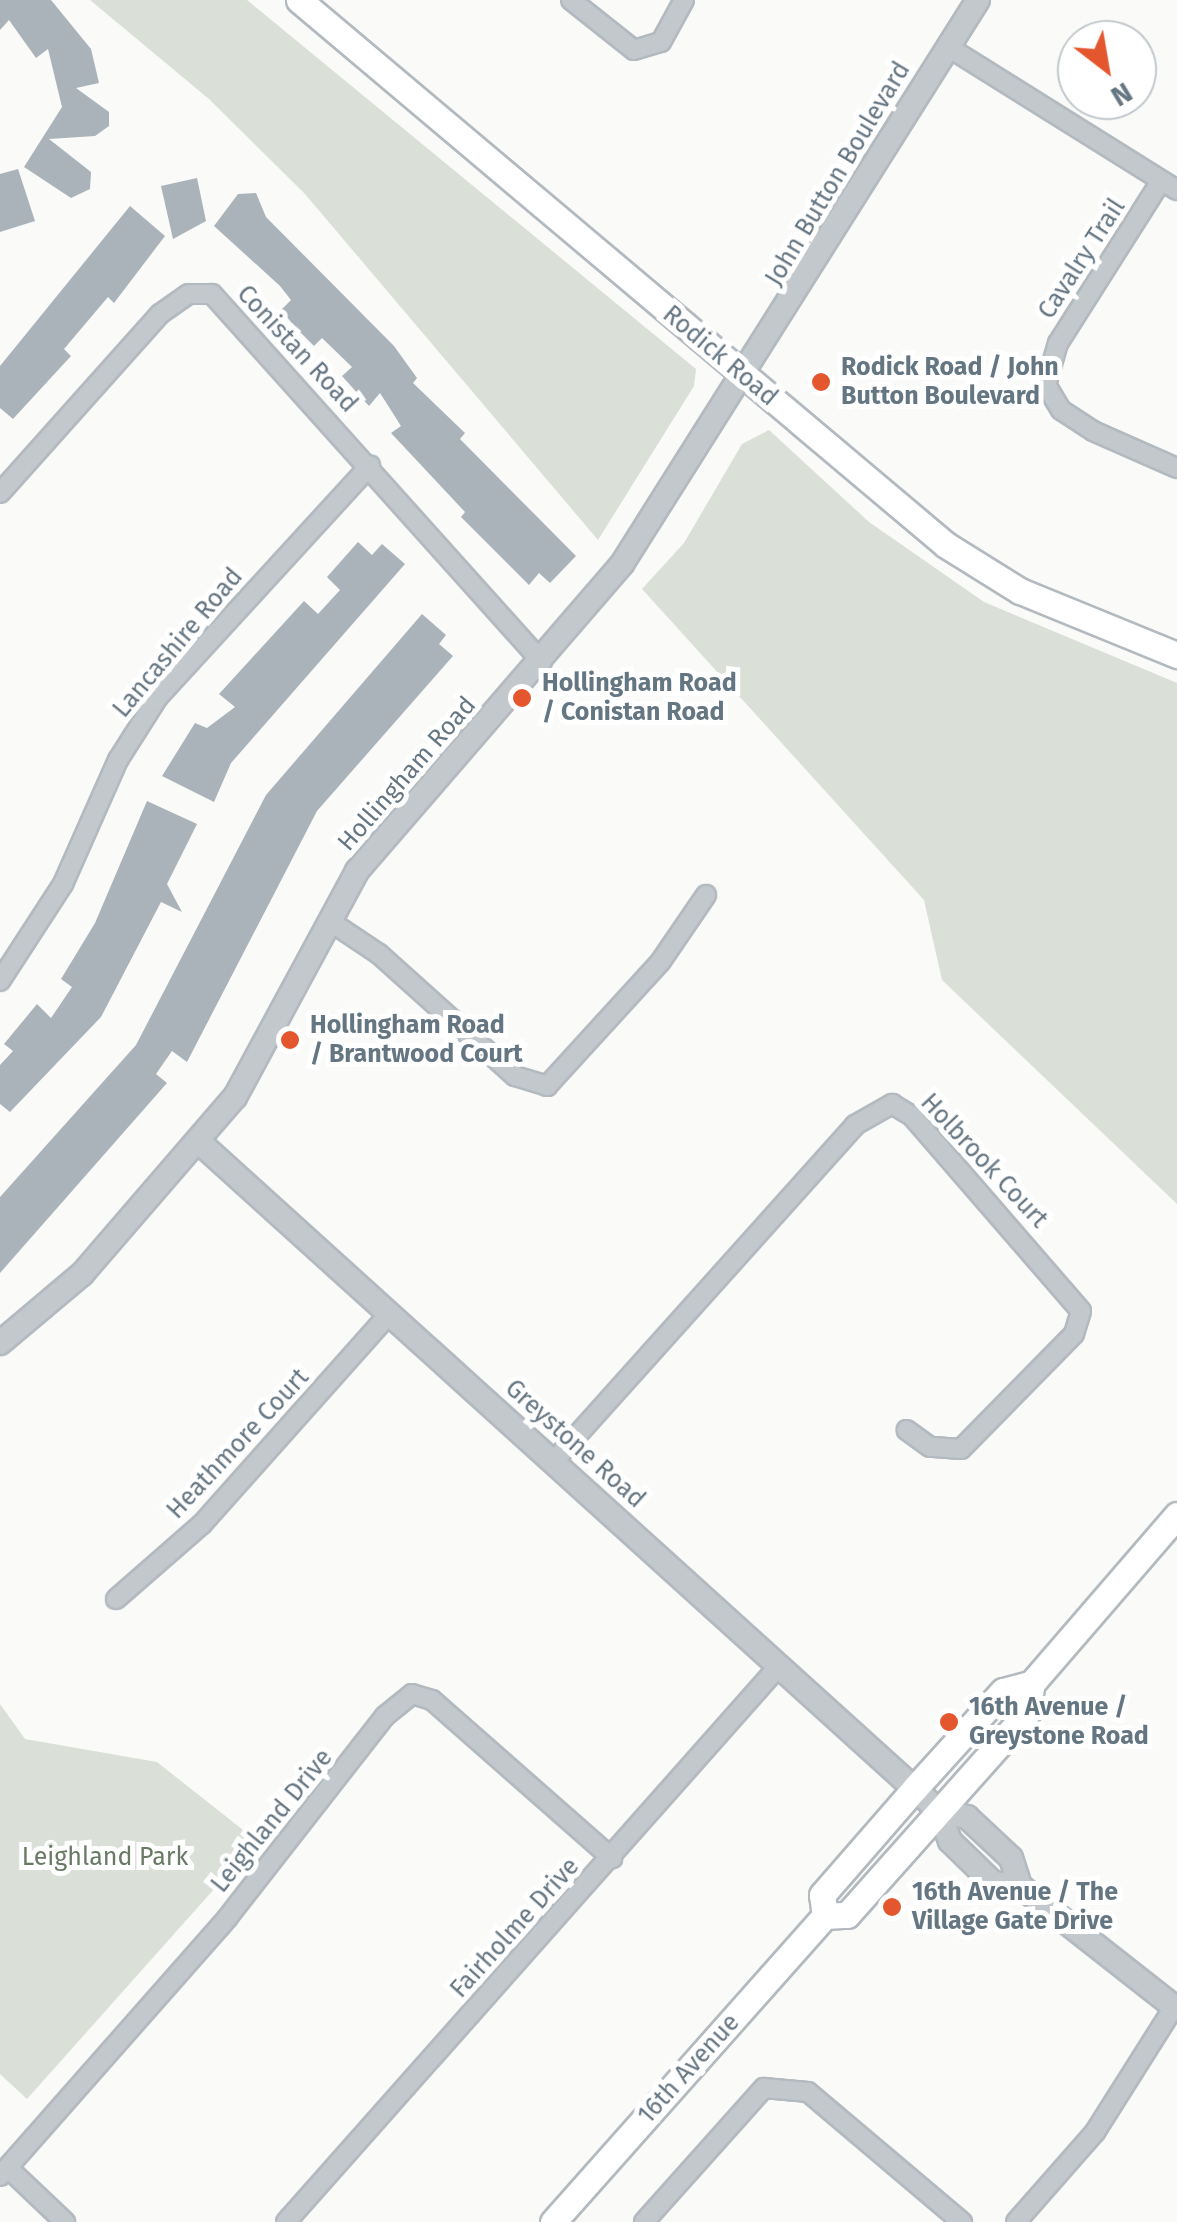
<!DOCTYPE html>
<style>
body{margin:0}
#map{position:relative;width:1177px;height:2222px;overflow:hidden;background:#fafaf8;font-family:"Fira Sans",sans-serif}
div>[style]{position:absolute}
.green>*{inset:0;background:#dadfd7}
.building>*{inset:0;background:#aab3b9}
.roads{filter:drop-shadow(2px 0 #b3babf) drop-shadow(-2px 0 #b3babf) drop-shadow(0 2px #b3babf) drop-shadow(0 -2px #b3babf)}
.minor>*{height:18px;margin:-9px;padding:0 9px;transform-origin:9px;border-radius:9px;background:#c3c8cc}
.tertiary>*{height:22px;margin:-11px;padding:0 11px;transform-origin:11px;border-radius:11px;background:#c3c8cc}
.secondary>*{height:25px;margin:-12.5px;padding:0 12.5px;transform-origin:12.5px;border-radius:12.5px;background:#fff}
.dots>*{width:28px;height:28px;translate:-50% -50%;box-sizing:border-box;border:5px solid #fff;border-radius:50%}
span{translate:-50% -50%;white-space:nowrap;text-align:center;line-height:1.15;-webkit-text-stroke:10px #fff;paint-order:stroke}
.street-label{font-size:25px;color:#657683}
.poi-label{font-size:25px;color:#657683;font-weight:700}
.left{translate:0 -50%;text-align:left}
.park-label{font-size:25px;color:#687a64}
.north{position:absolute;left:1057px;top:20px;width:100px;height:100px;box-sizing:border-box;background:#fff;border:2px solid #c1c8cd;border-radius:50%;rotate:149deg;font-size:28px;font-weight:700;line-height:40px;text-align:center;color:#657683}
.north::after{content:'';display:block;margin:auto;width:35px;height:45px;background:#e4572e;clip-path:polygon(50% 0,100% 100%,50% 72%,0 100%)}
</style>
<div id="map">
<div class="green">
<div style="clip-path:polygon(90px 0,247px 0,696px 369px,694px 386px,598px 540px,305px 194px,209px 99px)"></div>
<div style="clip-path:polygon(769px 430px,869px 522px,984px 602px,1177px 683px,1177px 1204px,942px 980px,924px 900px,642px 589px,684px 543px,742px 444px)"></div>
<div style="clip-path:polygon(0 1704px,25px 1739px,157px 1762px,257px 1841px,27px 2099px,0 2074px)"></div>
</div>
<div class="building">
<div style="clip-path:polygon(0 0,51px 0,91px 49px,99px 83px,76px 88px,109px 112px,109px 126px,95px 136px,49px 139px,91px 172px,90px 189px,71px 198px,24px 167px,62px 107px,48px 49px,36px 58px,9px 20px,0 30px)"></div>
<div style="clip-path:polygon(18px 169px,35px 221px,0 232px,0 174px)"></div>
<div style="clip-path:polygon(197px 178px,206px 221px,173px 239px,161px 186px)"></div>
<div style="clip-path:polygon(256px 193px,266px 217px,394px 346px,417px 378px,413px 383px,465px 433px,460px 439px,576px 556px,550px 583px,539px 573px,529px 585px,461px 517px,465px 512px,391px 433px,401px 426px,380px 393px,369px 406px,342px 376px,352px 367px,322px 338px,314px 346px,296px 328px,281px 310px,291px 300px,280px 286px,214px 226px,238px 194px)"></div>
<div style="clip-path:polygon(130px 206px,165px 236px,114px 303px,108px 297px,64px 349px,71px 356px,13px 419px,0 408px,0 366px)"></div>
<div style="clip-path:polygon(358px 542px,372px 555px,382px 544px,405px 564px,231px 763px,214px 802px,162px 776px,195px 723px,207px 728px,235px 707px,219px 694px,304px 601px,318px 614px,340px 590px,327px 577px)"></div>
<div style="clip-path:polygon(422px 614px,446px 635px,439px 644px,453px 656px,317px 811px,187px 1062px,172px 1051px,156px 1074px,167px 1083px,0 1273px,0 1197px,136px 1045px,266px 795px)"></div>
<div style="clip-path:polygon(147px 801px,197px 824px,167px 884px,182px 912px,161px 902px,101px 1017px,10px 1112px,0 1104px,0 1065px,13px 1051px,4px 1044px,37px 1004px,51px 1018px,72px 987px,61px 979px,95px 923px)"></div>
</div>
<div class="roads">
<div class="minor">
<div style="left:571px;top:0;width:80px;rotate:38.4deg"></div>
<div style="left:634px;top:50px;width:28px;rotate:-17deg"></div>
<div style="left:661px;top:42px;width:48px;rotate:-61.3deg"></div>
<div style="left:948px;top:47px;width:270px;rotate:32deg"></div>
<div style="left:1161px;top:181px;width:192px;rotate:122.4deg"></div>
<div style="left:1058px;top:343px;width:44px;rotate:105.9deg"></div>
<div style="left:1046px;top:385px;width:29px;rotate:59deg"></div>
<div style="left:1061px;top:410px;width:38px;rotate:33deg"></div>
<div style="left:1093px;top:431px;width:92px;rotate:23.8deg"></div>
<div style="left:0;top:493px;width:240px;rotate:-48.2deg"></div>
<div style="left:160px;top:314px;width:35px;rotate:-35deg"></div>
<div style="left:189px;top:294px;width:23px"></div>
<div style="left:212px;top:294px;width:494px;rotate:48.1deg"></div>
<div style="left:331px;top:922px;width:58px;rotate:33.7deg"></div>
<div style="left:379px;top:954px;width:183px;rotate:41.9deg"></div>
<div style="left:515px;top:1076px;width:34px;rotate:17deg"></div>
<div style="left:547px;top:1086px;width:169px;rotate:-47.6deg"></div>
<div style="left:661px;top:961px;width:80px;rotate:-55.7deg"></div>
<div style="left:0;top:981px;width:116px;rotate:-57deg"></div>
<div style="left:63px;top:884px;width:136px;rotate:-66.1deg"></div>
<div style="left:118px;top:760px;width:75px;rotate:-57.6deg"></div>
<div style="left:158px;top:697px;width:314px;rotate:-47.5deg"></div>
<div style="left:553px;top:1462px;width:453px;rotate:-48.1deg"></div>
<div style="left:855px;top:1125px;width:43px;rotate:-29.6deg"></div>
<div style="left:892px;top:1104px;width:23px;rotate:31deg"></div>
<div style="left:912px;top:1116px;width:258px;rotate:49.1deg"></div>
<div style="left:1081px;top:1311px;width:24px;rotate:107deg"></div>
<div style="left:1074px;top:1334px;width:161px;rotate:134.5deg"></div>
<div style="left:961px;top:1449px;width:31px;rotate:-176deg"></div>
<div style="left:930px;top:1447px;width:29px;rotate:-144deg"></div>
<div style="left:116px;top:1599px;width:114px;rotate:-41.1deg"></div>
<div style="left:202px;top:1524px;width:281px;rotate:-48.3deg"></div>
<div style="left:8px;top:2168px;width:79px;rotate:43.5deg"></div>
<div style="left:0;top:2176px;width:345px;rotate:-48.6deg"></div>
<div style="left:228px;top:1917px;width:255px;rotate:-52deg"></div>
<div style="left:385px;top:1716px;width:35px;rotate:-39deg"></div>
<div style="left:412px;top:1694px;width:21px;rotate:17deg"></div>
<div style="left:432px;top:1700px;width:240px;rotate:41.3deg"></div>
<div style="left:286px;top:2222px;width:743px;rotate:-48.44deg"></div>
<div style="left:644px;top:2222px;width:180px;rotate:-48.2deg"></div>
<div style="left:764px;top:2088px;width:44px;rotate:5.2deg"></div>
<div style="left:808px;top:2092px;width:202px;rotate:40.2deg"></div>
<div style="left:1016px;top:2222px;width:120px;rotate:-48.7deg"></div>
<div style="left:1095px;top:2132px;width:148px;rotate:-57.7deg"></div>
</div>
<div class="tertiary">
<div style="left:198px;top:1141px;width:999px;rotate:42.12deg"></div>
<div style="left:939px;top:1811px;width:32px;rotate:70deg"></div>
<div style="left:950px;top:1841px;width:60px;rotate:44.3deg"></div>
<div style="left:993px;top:1883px;width:27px;rotate:6deg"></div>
<div style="left:1020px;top:1886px;width:199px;rotate:38.1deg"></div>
<div style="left:0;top:1343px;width:107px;rotate:-40.1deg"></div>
<div style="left:82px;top:1274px;width:234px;rotate:-49.2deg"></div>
<div style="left:235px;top:1097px;width:257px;rotate:-61.6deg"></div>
<div style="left:357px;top:871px;width:406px;rotate:-49.2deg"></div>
<div style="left:622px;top:564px;width:667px;rotate:-57.74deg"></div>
<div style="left:939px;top:1811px;width:29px;rotate:12deg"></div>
<div style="left:967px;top:1817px;width:60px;rotate:43deg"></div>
<div style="left:1011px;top:1858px;width:29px;rotate:72deg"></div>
</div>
<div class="secondary">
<div style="left:299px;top:0;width:846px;rotate:40.11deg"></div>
<div style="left:946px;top:545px;width:87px;rotate:31.9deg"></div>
<div style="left:1020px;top:591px;width:170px;rotate:22.2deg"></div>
<div style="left:825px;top:1916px;width:21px;rotate:-98deg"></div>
<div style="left:822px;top:1895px;width:142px;rotate:-49deg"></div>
<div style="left:915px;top:1788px;width:131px;rotate:-47.8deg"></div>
<div style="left:1003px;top:1691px;width:30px;rotate:-15deg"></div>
<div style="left:553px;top:2222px;width:409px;rotate:-48.4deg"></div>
<div style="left:825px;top:1916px;width:22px;rotate:-3deg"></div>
<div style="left:847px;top:1915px;width:271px;rotate:-48.3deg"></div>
<div style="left:1027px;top:1713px;width:30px;rotate:-81deg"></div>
<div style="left:1032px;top:1683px;width:222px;rotate:-49.2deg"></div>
</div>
</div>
<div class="dots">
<div style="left:821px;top:382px;background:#e4572e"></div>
<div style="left:522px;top:698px;background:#e4572e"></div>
<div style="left:290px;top:1040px;background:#e4572e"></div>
<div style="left:949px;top:1722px;background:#e4572e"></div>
<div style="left:892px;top:1907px;background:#e4572e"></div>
</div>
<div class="street-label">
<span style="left:838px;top:174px;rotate:-59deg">John Button Boulevard</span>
<span style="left:1082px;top:259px;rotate:-57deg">Cavalry Trail</span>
<span style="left:297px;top:349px;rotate:47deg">Conistan Road</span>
<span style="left:720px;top:356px;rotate:40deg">Rodick Road</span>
<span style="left:178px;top:643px;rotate:-50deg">Lancashire Road</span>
<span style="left:407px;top:774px;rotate:-49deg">Hollingham Road</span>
<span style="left:984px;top:1161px;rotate:47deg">Holbrook Court</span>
<span style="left:238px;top:1444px;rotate:-47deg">Heathmore Court</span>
<span style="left:575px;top:1444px;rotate:42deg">Greystone Road</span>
<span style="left:272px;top:1821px;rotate:-51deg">Leighland Drive</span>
<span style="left:515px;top:1928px;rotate:-48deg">Fairholme Drive</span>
<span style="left:689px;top:2069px;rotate:-48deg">16th Avenue</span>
</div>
<div class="poi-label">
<span class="left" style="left:841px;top:382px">Rodick Road / John<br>Button Boulevard</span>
<span class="left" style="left:542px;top:698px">Hollingham Road<br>/ Conistan Road</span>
<span class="left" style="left:310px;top:1040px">Hollingham Road<br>/ Brantwood Court</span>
<span class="left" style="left:969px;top:1722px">16th Avenue /<br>Greystone Road</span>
<span class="left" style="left:912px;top:1907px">16th Avenue / The<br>Village Gate Drive</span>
</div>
<div class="park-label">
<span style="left:105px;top:1857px">Leighland Park</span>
</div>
<div class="north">N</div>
</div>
